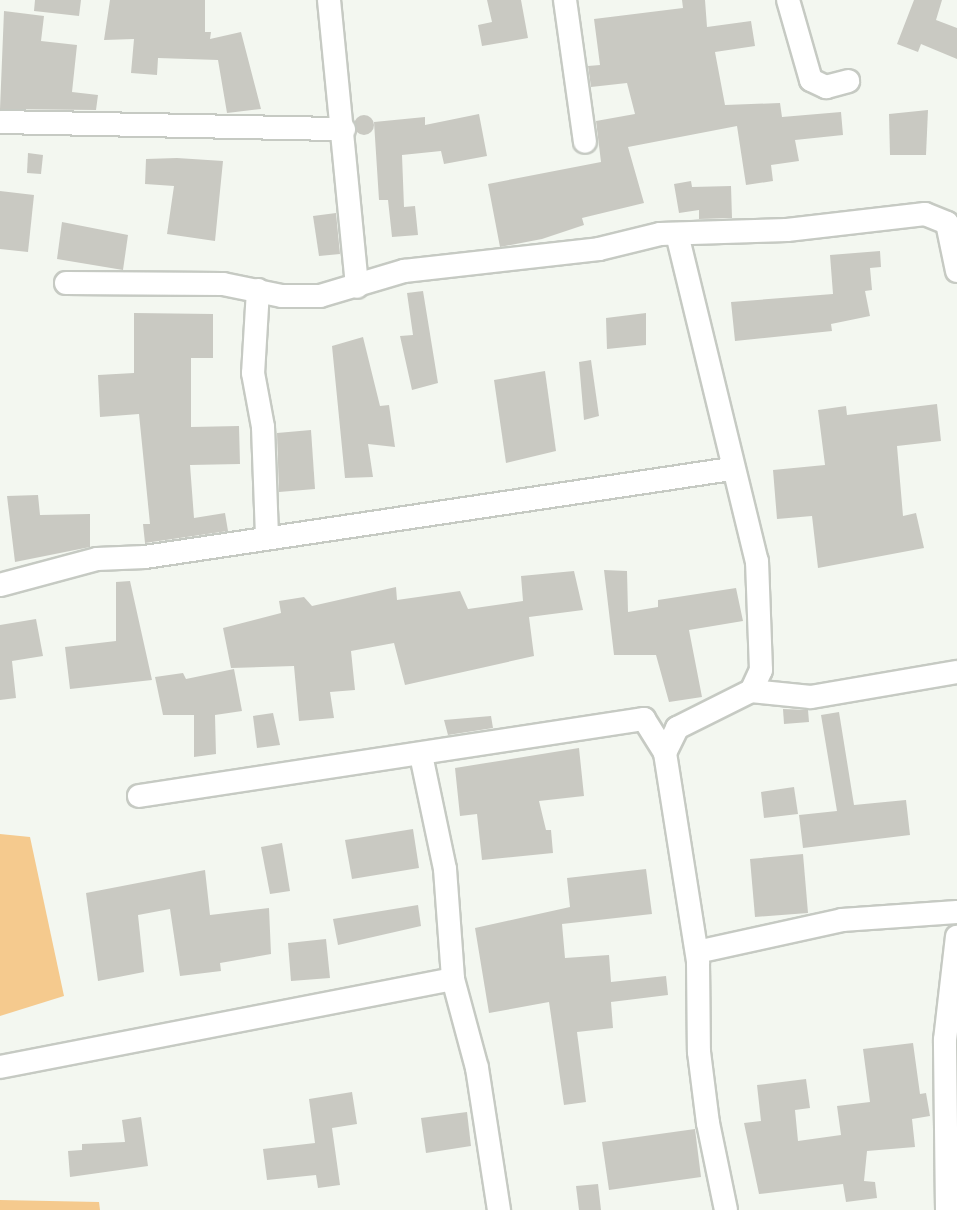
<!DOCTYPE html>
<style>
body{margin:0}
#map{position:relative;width:957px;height:1210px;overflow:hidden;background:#f3f7f0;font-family:Helvetica,sans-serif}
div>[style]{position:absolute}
.green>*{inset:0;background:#f5ca8e}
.building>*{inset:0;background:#c9c9c2}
.round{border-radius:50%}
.roads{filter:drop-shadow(2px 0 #c6cac3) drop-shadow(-2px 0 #c6cac3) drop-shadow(0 2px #c6cac3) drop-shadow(0 -2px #c6cac3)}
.minor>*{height:22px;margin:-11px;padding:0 11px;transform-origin:11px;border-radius:11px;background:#fff}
span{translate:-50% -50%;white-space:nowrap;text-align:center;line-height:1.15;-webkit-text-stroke:4.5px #fff;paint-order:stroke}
</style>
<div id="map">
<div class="green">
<div style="clip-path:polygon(0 834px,30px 837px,64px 996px,0 1016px)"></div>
<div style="clip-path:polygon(0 1200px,99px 1202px,100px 1210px,0 1210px)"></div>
</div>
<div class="building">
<div style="clip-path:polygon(35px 0,81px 0,79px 16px,34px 11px)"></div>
<div style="clip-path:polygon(110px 0,205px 0,205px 32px,211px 32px,210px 39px,241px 32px,261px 109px,227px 113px,218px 60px,158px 58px,157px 75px,131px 73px,134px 39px,104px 40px)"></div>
<div style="clip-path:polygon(487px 0,521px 0,528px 38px,482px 46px,478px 25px,492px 22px)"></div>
<div style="clip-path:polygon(682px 0,705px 0,707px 27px,751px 21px,755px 46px,715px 52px,725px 105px,780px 103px,782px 117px,841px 112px,843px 135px,795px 140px,799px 161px,771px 165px,773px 181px,746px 185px,737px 126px,628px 147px,644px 203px,582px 218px,584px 225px,542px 239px,500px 247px,488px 184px,601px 162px,596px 121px,635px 114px,627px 83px,591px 87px,588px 66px,600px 65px,594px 19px,683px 8px)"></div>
<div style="clip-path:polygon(914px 0,942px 0,936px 20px,957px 28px,957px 59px,921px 44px,918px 52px,897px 44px)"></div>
<div style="clip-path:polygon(4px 11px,44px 16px,41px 41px,77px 45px,72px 92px,98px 95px,96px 110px,0 109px)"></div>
<div style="clip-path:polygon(928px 110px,926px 155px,890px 155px,889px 114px)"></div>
<div style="clip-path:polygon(479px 114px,487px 156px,444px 164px,441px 151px,402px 155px,404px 207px,415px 206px,418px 235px,392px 237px,388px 200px,379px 200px,374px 122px,425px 117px,425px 125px)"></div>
<div class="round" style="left:354px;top:115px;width:20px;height:20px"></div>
<div style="clip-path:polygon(28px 153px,43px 155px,41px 174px,27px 173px)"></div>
<div style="clip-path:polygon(177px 158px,223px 161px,215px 241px,167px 234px,174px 186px,145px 184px,146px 159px)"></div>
<div style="clip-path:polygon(691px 181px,692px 187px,731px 186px,732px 218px,699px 219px,699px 210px,679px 213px,674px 184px)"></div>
<div style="clip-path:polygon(0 191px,34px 195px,28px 252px,0 249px)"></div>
<div style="clip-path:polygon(336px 213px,340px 254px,319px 256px,313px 216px)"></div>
<div style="clip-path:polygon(62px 222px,128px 235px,123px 270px,57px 259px)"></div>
<div style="clip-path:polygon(880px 251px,881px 267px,870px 268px,872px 290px,865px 291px,870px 316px,831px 324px,832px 331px,735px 341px,731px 302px,833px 294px,830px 255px)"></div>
<div style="clip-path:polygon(423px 291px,438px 383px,412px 390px,400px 336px,413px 335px,407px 293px)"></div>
<div style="clip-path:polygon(134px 313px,213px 314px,213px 358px,191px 358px,191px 427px,239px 426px,240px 464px,190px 465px,194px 518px,225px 513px,228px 531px,145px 543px,143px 524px,150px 524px,139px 414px,100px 417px,98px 375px,134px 373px)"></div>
<div style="clip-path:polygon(646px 313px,646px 345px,607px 349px,606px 318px)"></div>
<div style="clip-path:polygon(363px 337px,380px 406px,389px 405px,395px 447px,368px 444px,373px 477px,345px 478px,332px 346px)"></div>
<div style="clip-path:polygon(591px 360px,599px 416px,584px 420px,579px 362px)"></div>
<div style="clip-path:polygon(545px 371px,556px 451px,506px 463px,494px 380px)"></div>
<div style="clip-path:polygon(937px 404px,941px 441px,897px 446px,903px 516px,916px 513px,924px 548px,818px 568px,812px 516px,777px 519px,773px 470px,825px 465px,818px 410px,846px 406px,847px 415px)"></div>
<div style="clip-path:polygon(311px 430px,315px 489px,279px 492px,277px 433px)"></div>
<div style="clip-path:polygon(38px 495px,40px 515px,90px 514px,90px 547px,15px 562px,7px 496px)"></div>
<div style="clip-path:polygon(604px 570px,627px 571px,628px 612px,658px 607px,658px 600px,736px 588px,743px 621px,689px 630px,702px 697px,669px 702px,656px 655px,614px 655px)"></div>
<div style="clip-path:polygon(574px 571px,583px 610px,529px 617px,534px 656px,405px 685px,394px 643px,351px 651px,355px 690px,330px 692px,334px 718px,299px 721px,294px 666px,231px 668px,223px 628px,281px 613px,279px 601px,304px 597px,312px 606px,396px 587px,397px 600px,460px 591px,468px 609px,523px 601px,521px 576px)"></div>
<div style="clip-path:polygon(130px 581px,152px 680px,70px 689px,65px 647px,116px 641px,116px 582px)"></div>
<div style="clip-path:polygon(36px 619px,43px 656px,12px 661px,16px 698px,0 700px,0 625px)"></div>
<div style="clip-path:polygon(234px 669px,242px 711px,215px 715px,216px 754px,194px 757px,194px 715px,163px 715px,155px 677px,183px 673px,186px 679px)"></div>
<div style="clip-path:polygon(783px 709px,808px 710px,809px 722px,784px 724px)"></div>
<div style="clip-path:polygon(839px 712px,854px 805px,906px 800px,910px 835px,803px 848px,799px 815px,837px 811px,821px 715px)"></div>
<div style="clip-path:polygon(273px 713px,280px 745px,257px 748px,253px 716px)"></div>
<div style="clip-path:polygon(491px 716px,493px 728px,448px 735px,444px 720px)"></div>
<div style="clip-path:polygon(579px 748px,584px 796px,539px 801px,546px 830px,551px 830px,553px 853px,482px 860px,477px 814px,460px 816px,455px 768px)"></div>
<div style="clip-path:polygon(794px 787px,798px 814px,764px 818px,761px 792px)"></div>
<div style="clip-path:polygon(413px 829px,419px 868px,352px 879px,345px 840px)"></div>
<div style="clip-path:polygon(282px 843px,290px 891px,270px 894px,261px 847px)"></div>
<div style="clip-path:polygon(803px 854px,808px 913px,755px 917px,750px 859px)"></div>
<div style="clip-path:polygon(646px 869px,652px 914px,562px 924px,565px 958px,609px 955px,611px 982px,666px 976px,668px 995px,611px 1002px,613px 1028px,577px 1032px,586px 1102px,564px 1105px,549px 1002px,489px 1013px,475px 928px,570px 907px,567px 878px)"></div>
<div style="clip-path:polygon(205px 870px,210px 915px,269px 908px,271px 954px,220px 963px,221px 971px,180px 976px,170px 909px,138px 915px,144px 972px,98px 981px,86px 893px)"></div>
<div style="clip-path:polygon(418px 905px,421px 926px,338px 945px,333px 919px)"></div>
<div style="clip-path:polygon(326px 939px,330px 978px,291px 981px,288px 943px)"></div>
<div style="clip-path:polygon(913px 1043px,920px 1094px,926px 1093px,930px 1116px,912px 1119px,915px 1147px,867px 1151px,864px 1181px,875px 1182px,877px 1198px,846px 1202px,843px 1184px,759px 1194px,744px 1123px,761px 1121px,757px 1085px,806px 1079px,810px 1108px,795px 1110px,798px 1141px,841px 1135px,837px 1106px,870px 1102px,863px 1049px)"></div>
<div style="clip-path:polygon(352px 1092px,357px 1124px,332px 1128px,340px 1185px,318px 1188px,316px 1175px,267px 1180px,263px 1149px,315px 1143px,309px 1099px)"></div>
<div style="clip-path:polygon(467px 1112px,471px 1146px,426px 1153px,421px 1118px)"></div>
<div style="clip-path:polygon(141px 1117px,148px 1166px,70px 1177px,68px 1151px,82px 1150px,82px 1144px,125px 1142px,122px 1120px)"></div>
<div style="clip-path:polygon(695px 1129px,701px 1177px,609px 1190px,602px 1142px)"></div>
<div style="clip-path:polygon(598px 1184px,601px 1210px,579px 1210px,576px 1186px)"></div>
</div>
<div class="roads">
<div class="minor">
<div style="left:329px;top:0;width:288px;rotate:84.4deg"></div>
<div style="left:565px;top:0;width:143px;rotate:82deg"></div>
<div style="left:788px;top:0;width:83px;rotate:74deg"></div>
<div style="left:811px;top:80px;width:17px;rotate:25deg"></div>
<div style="left:826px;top:87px;width:23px;rotate:-15deg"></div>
<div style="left:0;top:122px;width:344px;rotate:1.2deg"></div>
<div style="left:677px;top:234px;width:337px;rotate:76.3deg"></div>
<div style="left:757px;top:561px;width:109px;rotate:87.9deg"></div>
<div style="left:761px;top:670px;width:23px;rotate:115deg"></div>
<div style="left:66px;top:283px;width:157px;rotate:0.4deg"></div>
<div style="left:223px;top:284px;width:60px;rotate:11.5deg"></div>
<div style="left:282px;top:296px;width:38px"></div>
<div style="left:320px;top:296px;width:88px;rotate:-16.6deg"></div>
<div style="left:404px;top:271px;width:196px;rotate:-6.4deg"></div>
<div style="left:599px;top:249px;width:63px;rotate:-13.8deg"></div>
<div style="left:660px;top:234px;width:127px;rotate:-1.8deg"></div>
<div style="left:787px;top:230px;width:139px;rotate:-6.6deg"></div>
<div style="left:925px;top:214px;width:24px;rotate:22deg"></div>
<div style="left:947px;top:223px;width:49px;rotate:78.2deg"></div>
<div style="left:258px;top:290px;width:83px;rotate:93.4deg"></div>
<div style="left:253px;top:373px;width:55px;rotate:79.5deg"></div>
<div style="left:263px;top:427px;width:110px;rotate:87.9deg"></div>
<div style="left:0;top:585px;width:100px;rotate:-15deg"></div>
<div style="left:97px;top:559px;width:48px;rotate:-2.4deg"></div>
<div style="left:145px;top:557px;width:593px;rotate:-8.54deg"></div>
<div style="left:665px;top:753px;width:28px;rotate:-64deg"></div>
<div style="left:677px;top:728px;width:83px;rotate:-26.6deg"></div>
<div style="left:751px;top:691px;width:60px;rotate:5.7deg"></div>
<div style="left:811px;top:697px;width:148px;rotate:-9.7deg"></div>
<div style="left:421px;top:755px;width:116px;rotate:78.1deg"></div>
<div style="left:445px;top:869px;width:110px;rotate:85.8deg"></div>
<div style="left:453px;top:979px;width:92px;rotate:74.9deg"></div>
<div style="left:477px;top:1068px;width:144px;rotate:81.2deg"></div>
<div style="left:139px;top:796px;width:511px;rotate:-8.67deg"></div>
<div style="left:644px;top:719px;width:40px;rotate:58deg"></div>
<div style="left:665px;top:753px;width:212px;rotate:81deg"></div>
<div style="left:698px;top:962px;width:90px;rotate:89.4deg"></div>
<div style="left:699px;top:1052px;width:72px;rotate:82.8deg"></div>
<div style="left:708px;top:1123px;width:89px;rotate:78.3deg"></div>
<div style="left:697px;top:952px;width:148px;rotate:-12.4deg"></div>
<div style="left:842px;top:920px;width:115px;rotate:-4deg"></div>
<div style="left:0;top:1067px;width:461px;rotate:-11deg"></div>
<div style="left:947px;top:1210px;width:170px;rotate:-90.7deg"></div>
<div style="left:945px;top:1040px;width:104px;rotate:-83.4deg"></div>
</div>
</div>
</div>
